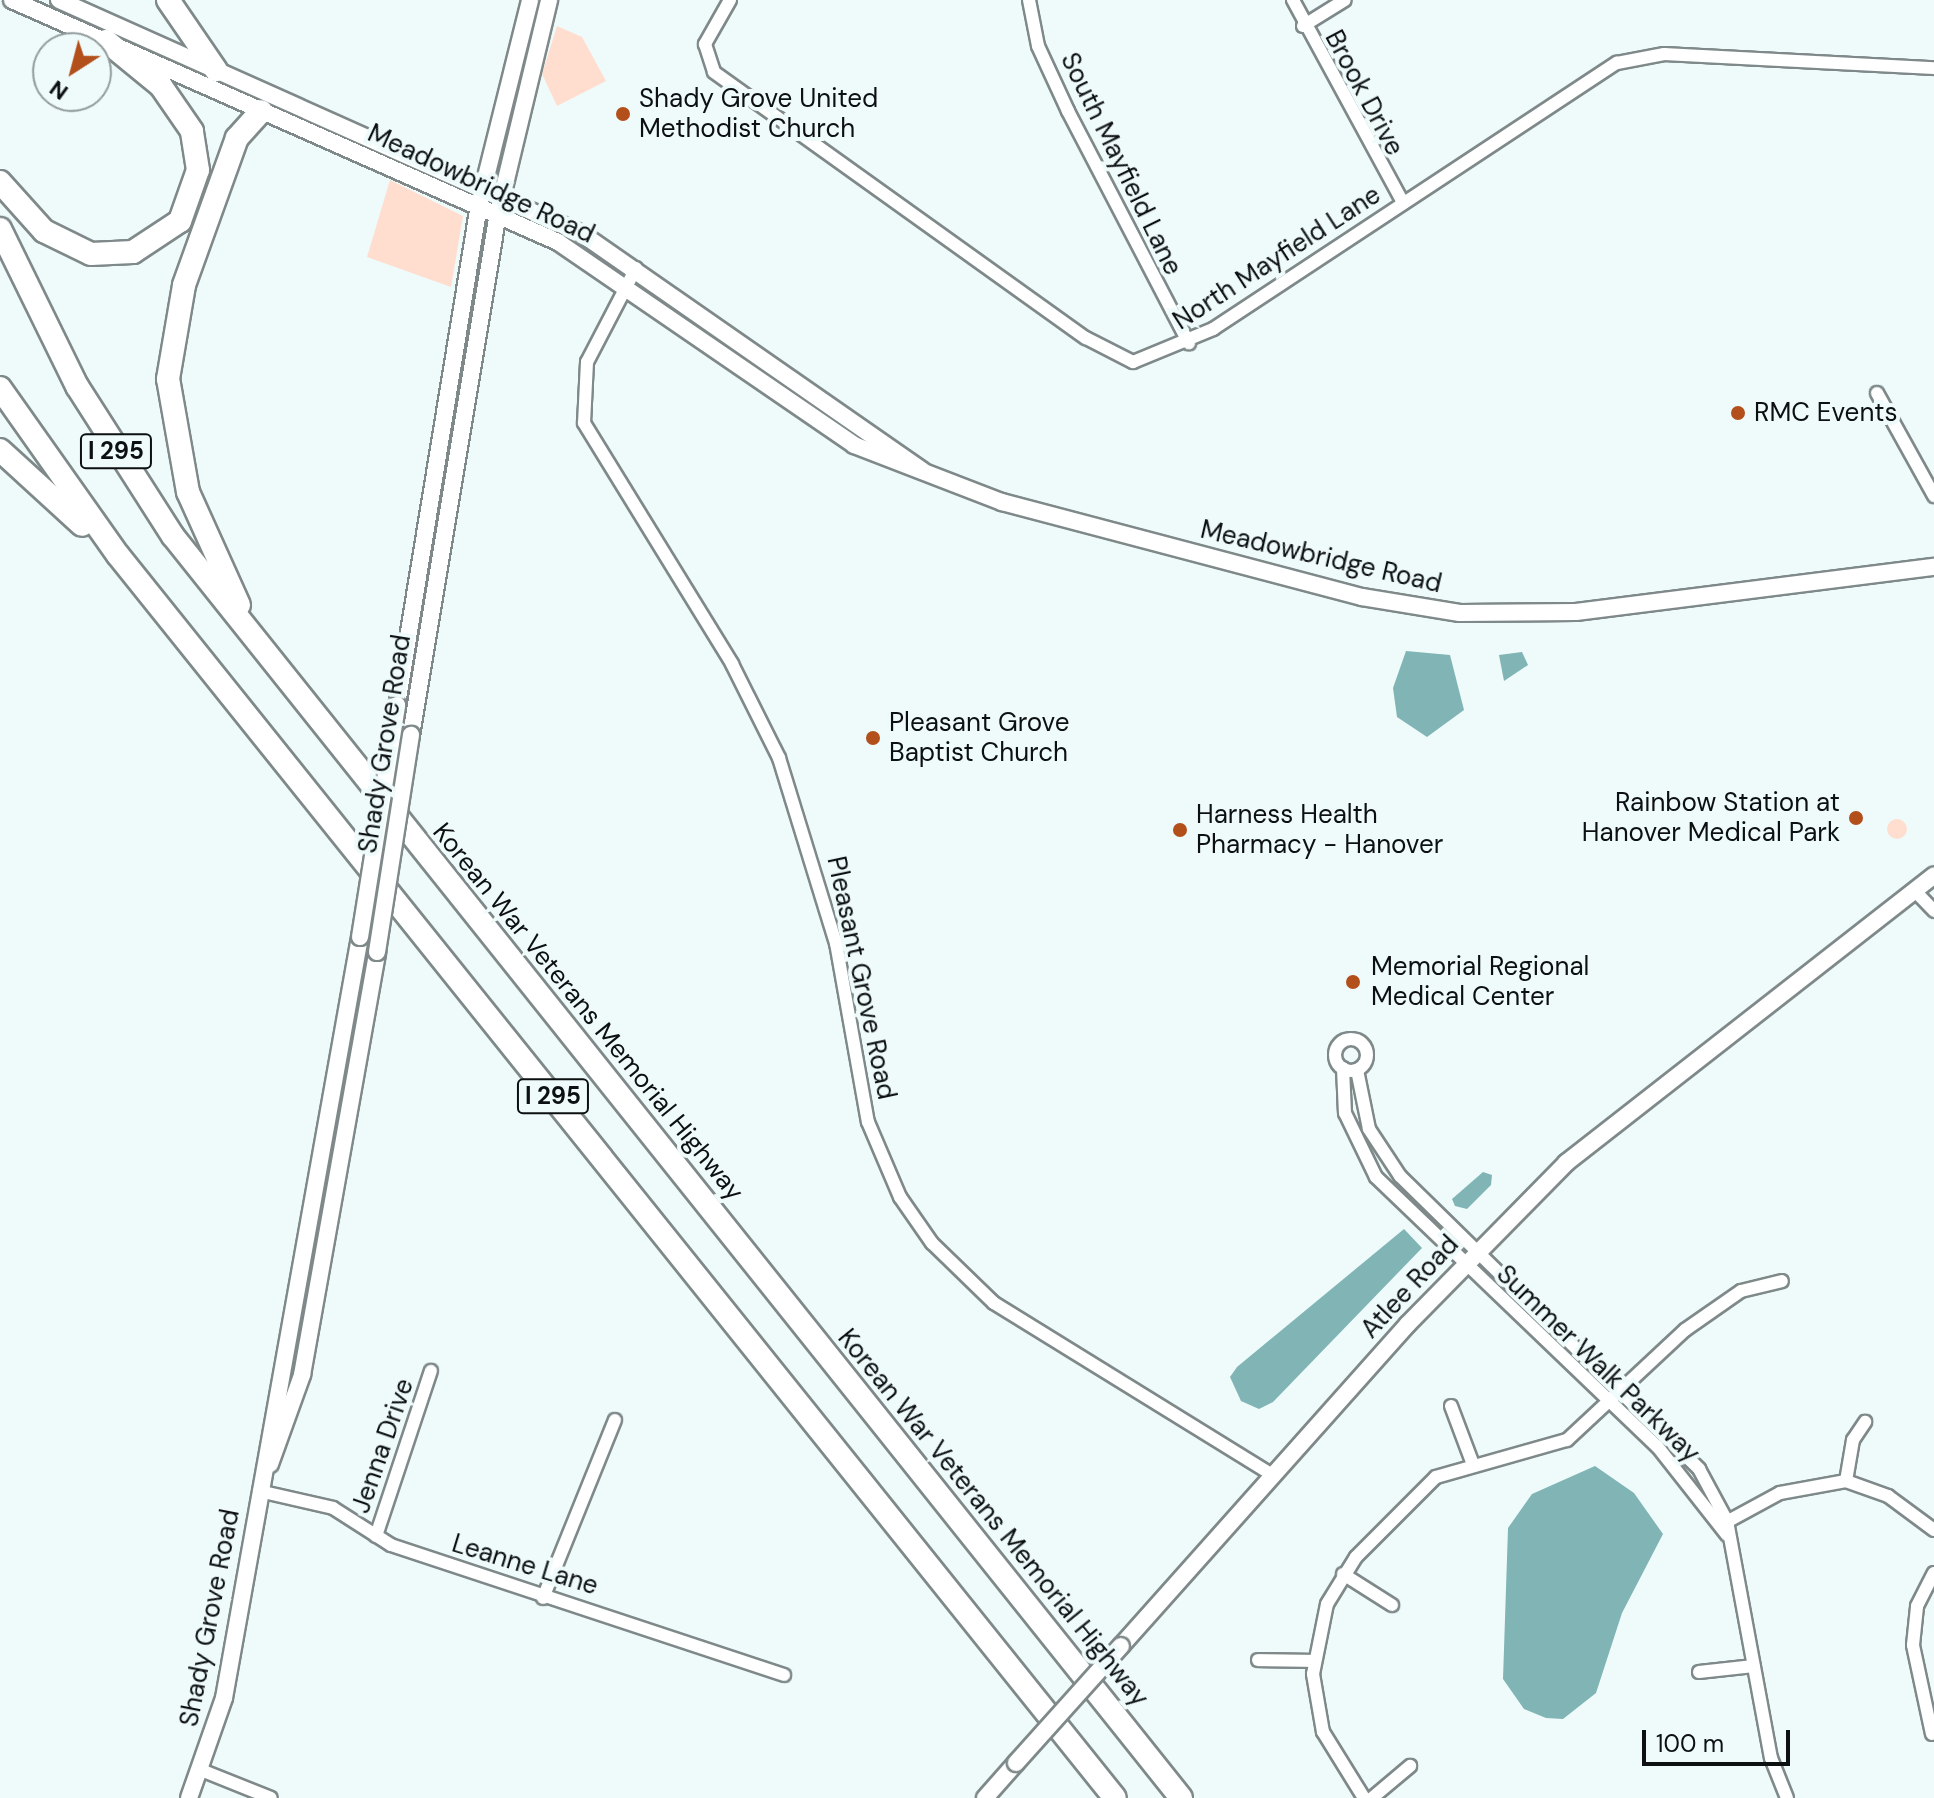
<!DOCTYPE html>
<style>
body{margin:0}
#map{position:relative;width:1934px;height:1798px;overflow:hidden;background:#effbfb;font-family:"DM Sans",sans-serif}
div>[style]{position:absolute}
.green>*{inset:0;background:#ffded0}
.round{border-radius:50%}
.water>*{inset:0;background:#80b4b5}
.roads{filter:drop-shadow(2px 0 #7f8989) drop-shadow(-2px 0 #7f8989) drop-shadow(0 2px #7f8989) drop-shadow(0 -2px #7f8989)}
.minor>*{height:12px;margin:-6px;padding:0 6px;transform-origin:6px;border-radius:6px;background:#fff}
.minor>.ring{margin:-6px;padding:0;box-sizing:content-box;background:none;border:12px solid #fff;border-radius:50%}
.secondary>*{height:16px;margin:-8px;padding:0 8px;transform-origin:8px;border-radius:8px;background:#fff}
.motorway>*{height:22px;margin:-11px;padding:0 11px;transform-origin:11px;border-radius:11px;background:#fff}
.bridges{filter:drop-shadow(2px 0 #7f8989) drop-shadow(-2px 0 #7f8989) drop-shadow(0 2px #7f8989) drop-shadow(0 -2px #7f8989)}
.secondary-bridge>*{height:16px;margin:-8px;padding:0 8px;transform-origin:8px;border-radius:8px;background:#fff}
.dots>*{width:22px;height:22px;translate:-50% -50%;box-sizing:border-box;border:4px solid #effbfb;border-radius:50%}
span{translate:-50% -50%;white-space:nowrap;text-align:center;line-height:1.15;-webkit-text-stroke:8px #effbfb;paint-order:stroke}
.shield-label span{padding:2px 6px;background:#effbfb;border:2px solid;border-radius:6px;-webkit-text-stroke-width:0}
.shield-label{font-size:24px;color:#0c1010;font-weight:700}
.street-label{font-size:26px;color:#0c1010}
.poi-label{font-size:26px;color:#0c1010}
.left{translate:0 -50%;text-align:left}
.right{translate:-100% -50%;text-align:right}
.north{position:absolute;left:32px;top:32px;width:80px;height:80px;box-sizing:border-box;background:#effbfb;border:2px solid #949d9d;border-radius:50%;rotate:216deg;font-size:22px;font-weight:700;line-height:32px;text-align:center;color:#0c1010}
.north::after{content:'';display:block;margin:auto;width:28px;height:36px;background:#b24f1a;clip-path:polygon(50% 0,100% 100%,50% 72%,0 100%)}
.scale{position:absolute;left:1642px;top:1730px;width:148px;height:36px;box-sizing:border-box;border:4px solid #0c1010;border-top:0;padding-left:10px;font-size:24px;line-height:28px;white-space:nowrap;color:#0c1010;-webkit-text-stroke:6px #effbfb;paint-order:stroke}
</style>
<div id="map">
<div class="green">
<div style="clip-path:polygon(557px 26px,582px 37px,606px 81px,557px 106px,542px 74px)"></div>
<div style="clip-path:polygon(390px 180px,463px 216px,451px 287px,367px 257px)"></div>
<div class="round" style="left:1887px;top:819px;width:20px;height:20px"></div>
</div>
<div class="water">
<div style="clip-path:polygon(1406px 651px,1450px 655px,1464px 710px,1427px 737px,1397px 717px,1393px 688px)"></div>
<div style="clip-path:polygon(1522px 652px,1528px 665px,1504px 681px,1499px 655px)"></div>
<div style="clip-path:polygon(1483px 1172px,1492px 1175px,1491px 1185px,1467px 1209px,1455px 1206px,1452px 1199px)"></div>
<div style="clip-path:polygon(1404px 1229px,1422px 1248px,1273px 1402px,1259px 1409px,1241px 1401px,1230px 1377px,1237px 1367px)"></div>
<div style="clip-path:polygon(1595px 1466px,1634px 1493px,1663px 1534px,1622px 1613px,1596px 1693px,1563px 1719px,1546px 1718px,1524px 1709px,1503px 1679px,1508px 1528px,1532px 1494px)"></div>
</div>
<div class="roads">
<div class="minor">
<div style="left:730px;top:0;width:51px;rotate:119.6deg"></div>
<div style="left:705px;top:44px;width:29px;rotate:72deg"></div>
<div style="left:714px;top:72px;width:457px;rotate:35.6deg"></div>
<div style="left:1086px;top:338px;width:53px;rotate:27.1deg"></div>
<div style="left:1133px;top:362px;width:87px;rotate:-22.4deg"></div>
<div style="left:1213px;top:329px;width:484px;rotate:-33.4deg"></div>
<div style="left:1617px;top:63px;width:48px;rotate:-10.8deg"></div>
<div style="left:1664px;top:54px;width:270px;rotate:3deg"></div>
<div style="left:1029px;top:0;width:47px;rotate:78.9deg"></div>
<div style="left:1038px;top:46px;width:72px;rotate:65.2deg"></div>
<div style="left:1068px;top:111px;width:262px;rotate:62.5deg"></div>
<div style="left:1293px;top:0;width:231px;rotate:61.5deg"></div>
<div style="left:1303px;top:26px;width:49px;rotate:-31.8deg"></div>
<div style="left:636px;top:268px;width:106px;rotate:117.5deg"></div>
<div style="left:587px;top:362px;width:61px;rotate:92.8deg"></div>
<div style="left:584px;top:423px;width:283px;rotate:58.4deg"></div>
<div style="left:732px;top:664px;width:105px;rotate:63.4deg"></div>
<div style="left:779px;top:758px;width:194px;rotate:72.9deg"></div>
<div style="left:836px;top:943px;width:182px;rotate:79.9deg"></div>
<div style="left:868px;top:1122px;width:82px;rotate:66.9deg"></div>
<div style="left:900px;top:1197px;width:56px;rotate:55.2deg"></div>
<div style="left:932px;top:1243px;width:86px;rotate:44.1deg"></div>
<div style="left:994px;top:1303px;width:328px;rotate:31.7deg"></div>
<div style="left:1877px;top:393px;width:118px;rotate:61deg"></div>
<div style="left:1914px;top:890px;width:29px;rotate:46deg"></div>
<div class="ring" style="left:1335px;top:1039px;width:20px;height:20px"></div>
<div style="left:1343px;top:1068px;width:45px;rotate:87.5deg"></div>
<div style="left:1345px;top:1113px;width:71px;rotate:64.2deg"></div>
<div style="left:1376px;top:1177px;width:389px;rotate:43.8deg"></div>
<div style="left:1657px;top:1446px;width:113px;rotate:51.8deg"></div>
<div style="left:1357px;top:1070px;width:60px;rotate:78.5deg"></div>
<div style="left:1369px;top:1129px;width:56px;rotate:56.6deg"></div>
<div style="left:1400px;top:1176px;width:419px;rotate:44.4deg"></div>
<div style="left:1699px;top:1469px;width:59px;rotate:61.7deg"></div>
<div style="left:1727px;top:1521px;width:241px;rotate:79.5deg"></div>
<div style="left:1771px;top:1758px;width:43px;rotate:68.2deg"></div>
<div style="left:1451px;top:1406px;width:60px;rotate:69.4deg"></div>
<div style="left:1846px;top:1481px;width:42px;rotate:-80.3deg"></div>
<div style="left:1853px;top:1440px;width:22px;rotate:-56deg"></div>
<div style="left:259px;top:1491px;width:76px;rotate:12.9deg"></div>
<div style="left:333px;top:1508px;width:69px;rotate:32.5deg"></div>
<div style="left:391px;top:1545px;width:414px;rotate:18.3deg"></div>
<div style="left:1721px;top:1525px;width:67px;rotate:-28.5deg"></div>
<div style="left:1780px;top:1493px;width:67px;rotate:-10.3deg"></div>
<div style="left:1846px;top:1481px;width:45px;rotate:19.7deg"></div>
<div style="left:1888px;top:1496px;width:57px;rotate:36.5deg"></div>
<div style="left:376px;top:1536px;width:174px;rotate:-71.6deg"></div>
<div style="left:1343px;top:1574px;width:58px;rotate:32.3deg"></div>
<div style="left:543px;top:1598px;width:192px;rotate:-68deg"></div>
<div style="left:1258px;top:1660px;width:55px;rotate:1deg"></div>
<div style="left:1699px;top:1672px;width:55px;rotate:-6.2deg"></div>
<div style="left:1932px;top:1734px;width:91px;rotate:-102.1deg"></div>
<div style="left:1913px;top:1645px;width:39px;rotate:-84deg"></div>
<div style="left:1917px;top:1606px;width:37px;rotate:-63deg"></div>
<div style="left:201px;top:1770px;width:75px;rotate:21.8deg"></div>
<div style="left:1364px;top:1798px;width:78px;rotate:-121.8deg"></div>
<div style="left:1323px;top:1732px;width:59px;rotate:-99.8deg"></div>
<div style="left:1313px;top:1674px;width:71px;rotate:-78.7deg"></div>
<div style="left:1327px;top:1604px;width:55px;rotate:-58.3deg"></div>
<div style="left:1356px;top:1557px;width:113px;rotate:-45deg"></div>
<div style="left:1436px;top:1477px;width:136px;rotate:-15.8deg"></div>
<div style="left:1567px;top:1440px;width:161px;rotate:-43deg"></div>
<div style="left:1685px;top:1330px;width:68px;rotate:-34.9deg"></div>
<div style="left:1741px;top:1291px;width:42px;rotate:-13.7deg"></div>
<div style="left:1372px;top:1798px;width:50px;rotate:-40.1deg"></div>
</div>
<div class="secondary">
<div style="left:12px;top:0;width:597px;rotate:23.9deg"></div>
<div style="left:558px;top:242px;width:359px;rotate:34.4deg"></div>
<div style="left:854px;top:445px;width:159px;rotate:21.1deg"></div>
<div style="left:1002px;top:502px;width:372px;rotate:14.8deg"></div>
<div style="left:1362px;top:597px;width:99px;rotate:9.3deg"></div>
<div style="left:1460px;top:613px;width:116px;rotate:-0.5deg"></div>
<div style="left:1576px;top:612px;width:361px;rotate:-7.2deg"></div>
<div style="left:59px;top:0;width:573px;rotate:24.1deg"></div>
<div style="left:582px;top:234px;width:414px;rotate:34.8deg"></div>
<div style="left:397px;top:705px;width:507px;rotate:-80.69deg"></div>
<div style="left:479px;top:205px;width:211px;rotate:-76deg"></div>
<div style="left:411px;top:735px;width:529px;rotate:-80.54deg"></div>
<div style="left:498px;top:213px;width:219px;rotate:-76.5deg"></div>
<div style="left:270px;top:1464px;width:95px;rotate:-70.2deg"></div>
<div style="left:302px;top:1375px;width:430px;rotate:-79.9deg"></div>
<div style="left:1121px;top:1646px;width:431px;rotate:-48.3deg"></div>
<div style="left:1408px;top:1324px;width:226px;rotate:-45.5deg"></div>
<div style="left:1566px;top:1163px;width:467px;rotate:-38deg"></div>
<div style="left:189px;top:1798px;width:106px;rotate:-70.7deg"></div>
<div style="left:224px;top:1698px;width:773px;rotate:-79.87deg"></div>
<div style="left:985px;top:1798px;width:47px;rotate:-48.5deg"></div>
</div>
<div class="motorway">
<div style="left:168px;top:0;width:85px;rotate:55.6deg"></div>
<div style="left:0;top:182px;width:66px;rotate:48.1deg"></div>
<div style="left:44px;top:231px;width:52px;rotate:26.1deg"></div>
<div style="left:91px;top:254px;width:42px;rotate:-2.7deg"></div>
<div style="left:133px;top:252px;width:56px;rotate:-33.4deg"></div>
<div style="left:180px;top:221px;width:54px;rotate:-70.6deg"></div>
<div style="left:198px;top:170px;width:39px;rotate:-99deg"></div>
<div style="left:192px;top:131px;width:55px;rotate:-124.6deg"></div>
<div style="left:161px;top:86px;width:71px;rotate:-140.7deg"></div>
<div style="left:0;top:229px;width:175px;rotate:63.9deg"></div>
<div style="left:77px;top:386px;width:178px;rotate:57.4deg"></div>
<div style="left:173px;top:536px;width:1615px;rotate:51.38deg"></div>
<div style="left:0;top:388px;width:204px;rotate:54.8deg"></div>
<div style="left:118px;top:555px;width:1593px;rotate:51.27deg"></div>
<div style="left:0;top:450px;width:111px;rotate:42.4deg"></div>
<div style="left:239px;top:605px;width:124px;rotate:-114.3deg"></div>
<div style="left:188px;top:492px;width:115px;rotate:-100deg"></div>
<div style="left:168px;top:379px;width:95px;rotate:-80.3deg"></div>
<div style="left:184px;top:285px;width:156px;rotate:-70.2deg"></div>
<div style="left:237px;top:138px;width:36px;rotate:-48deg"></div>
</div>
</div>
<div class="bridges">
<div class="secondary-bridge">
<div style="left:360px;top:937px;width:235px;rotate:-80.9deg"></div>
<div style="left:377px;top:952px;width:220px;rotate:-81.1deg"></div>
<div style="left:1016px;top:1763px;width:157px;rotate:-48.1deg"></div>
</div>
</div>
<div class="dots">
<div style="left:623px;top:114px;background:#b24f1a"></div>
<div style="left:1738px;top:413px;background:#b24f1a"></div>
<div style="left:873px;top:738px;background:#b24f1a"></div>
<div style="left:1856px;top:818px;background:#b24f1a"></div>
<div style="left:1180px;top:830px;background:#b24f1a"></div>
<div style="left:1353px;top:982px;background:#b24f1a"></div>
</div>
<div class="shield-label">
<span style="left:116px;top:451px">I 295</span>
<span style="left:553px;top:1096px">I 295</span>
</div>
<div class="street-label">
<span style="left:1364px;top:93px;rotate:62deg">Brook Drive</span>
<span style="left:1121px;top:164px;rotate:64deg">South Mayfield Lane</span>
<span style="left:481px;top:184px;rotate:25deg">Meadowbridge Road</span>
<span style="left:1277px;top:258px;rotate:-33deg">North Mayfield Lane</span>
<span style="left:1321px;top:557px;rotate:13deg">Meadowbridge Road</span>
<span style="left:385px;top:744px;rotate:-81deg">Shady Grove Road</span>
<span style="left:861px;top:978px;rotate:78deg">Pleasant Grove Road</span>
<span style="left:588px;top:1012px;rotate:51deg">Korean War Veterans Memorial Highway</span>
<span style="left:1410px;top:1287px;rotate:-47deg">Atlee Road</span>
<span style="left:1598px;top:1364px;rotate:44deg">Summer Walk Parkway</span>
<span style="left:383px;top:1446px;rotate:-71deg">Jenna Drive</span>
<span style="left:993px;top:1518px;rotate:51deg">Korean War Veterans Memorial Highway</span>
<span style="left:525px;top:1565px;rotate:17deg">Leanne Lane</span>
<span style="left:210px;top:1618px;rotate:-79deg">Shady Grove Road</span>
</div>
<div class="poi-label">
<span class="left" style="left:639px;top:114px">Shady Grove United<br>Methodist Church</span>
<span class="left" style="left:1754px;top:413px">RMC Events</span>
<span class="left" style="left:889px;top:738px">Pleasant Grove<br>Baptist Church</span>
<span class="right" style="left:1840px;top:818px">Rainbow Station at<br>Hanover Medical Park</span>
<span class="left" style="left:1196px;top:830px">Harness Health<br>Pharmacy - Hanover</span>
<span class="left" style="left:1371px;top:982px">Memorial Regional<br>Medical Center</span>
</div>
<div class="north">N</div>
<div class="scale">100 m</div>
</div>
